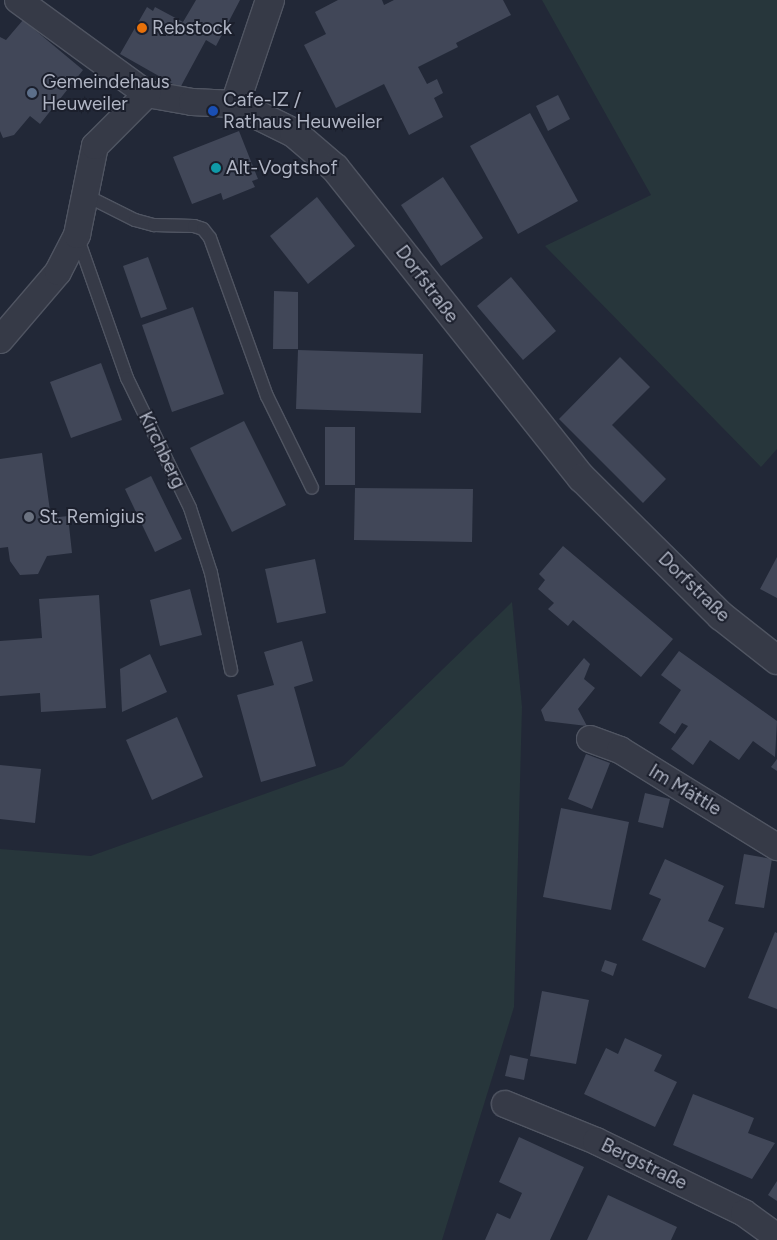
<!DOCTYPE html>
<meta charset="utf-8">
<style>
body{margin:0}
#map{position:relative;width:777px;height:1240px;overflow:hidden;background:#222837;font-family:Figtree,sans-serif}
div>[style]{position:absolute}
.green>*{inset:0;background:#27363b}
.building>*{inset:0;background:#414758}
.roads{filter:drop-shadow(1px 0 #505562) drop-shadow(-1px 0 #505562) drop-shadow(0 1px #505562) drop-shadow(0 -1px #505562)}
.service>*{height:12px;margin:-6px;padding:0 6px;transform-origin:6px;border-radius:6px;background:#363a47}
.minor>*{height:26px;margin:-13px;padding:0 13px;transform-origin:13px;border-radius:13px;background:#363a47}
.tertiary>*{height:28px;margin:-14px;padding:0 14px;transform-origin:14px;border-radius:14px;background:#363a47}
.dots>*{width:14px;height:14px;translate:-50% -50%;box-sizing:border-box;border:2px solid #1b1f2c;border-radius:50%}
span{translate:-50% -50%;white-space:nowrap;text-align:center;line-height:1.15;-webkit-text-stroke:4px #1b1f2c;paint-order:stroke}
.poi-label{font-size:19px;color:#b0b5c4}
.left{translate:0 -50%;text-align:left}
.street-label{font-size:19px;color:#b0b5c4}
</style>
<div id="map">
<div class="green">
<div style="clip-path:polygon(542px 0,777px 0,777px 449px,761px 467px,545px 246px,651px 195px)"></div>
<div style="clip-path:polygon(512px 602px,522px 707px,514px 1007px,442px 1240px,0 1240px,0 849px,91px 856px,343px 766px)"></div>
</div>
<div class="building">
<div style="clip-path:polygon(196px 0,240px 0,216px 46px,206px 40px,180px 88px,120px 54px,147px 7px,153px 11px,155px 7px,183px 22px)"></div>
<div style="clip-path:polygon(338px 0,382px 0,384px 5px,394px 0,503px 0,511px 15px,456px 43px,458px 47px,418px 67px,427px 84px,437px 79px,443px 93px,434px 98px,443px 117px,409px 135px,384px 84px,336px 108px,304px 45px,326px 34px,315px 12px)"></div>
<div style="clip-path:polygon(23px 20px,83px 70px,40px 124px,30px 116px,14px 135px,3px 138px,0 131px,0 37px,6px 40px)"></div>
<div style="clip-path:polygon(558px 95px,570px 119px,548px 131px,536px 106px)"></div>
<div style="clip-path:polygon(530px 113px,578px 201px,518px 234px,470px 146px)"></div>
<div style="clip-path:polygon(239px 131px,258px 179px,252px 181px,255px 187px,223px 200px,221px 193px,192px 204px,173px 157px)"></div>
<div style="clip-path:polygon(443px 177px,483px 238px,441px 266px,401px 205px)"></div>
<div style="clip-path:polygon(317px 197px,355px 246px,308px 284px,270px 236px)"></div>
<div style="clip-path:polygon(148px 257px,167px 309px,141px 318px,123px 266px)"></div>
<div style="clip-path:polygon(511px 277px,556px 331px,523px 360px,477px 306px)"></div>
<div style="clip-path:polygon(274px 291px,298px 292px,298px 349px,273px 349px)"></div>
<div style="clip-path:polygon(193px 307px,224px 394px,172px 412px,142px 325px)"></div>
<div style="clip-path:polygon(298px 350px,423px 354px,421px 413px,296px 409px)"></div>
<div style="clip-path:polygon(620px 357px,650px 387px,612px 425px,666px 479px,643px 503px,559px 419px)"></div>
<div style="clip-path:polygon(101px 363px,122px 420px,71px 438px,50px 382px)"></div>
<div style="clip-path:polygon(244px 421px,286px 505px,232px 532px,190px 448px)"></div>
<div style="clip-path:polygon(325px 427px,355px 427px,355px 485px,325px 485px)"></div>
<div style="clip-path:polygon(42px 453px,51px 518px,68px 516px,72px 553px,47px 556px,38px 574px,20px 575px,10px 561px,8px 547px,0 548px,0 459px)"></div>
<div style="clip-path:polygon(151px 476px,182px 539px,155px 552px,125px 489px)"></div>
<div style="clip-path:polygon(355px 488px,473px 489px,472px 542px,354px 540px)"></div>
<div style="clip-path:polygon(563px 546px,673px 639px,641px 677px,573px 620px,568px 626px,548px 609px,554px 603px,538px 589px,545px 580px,539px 574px)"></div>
<div style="clip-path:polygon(777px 557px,777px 598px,760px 589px)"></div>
<div style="clip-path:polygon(315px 559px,326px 613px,277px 623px,265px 569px)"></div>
<div style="clip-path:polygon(190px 589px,202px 635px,160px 646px,150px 600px)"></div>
<div style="clip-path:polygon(99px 595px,106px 708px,41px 712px,40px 693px,0 696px,0 641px,42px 638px,39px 599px)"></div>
<div style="clip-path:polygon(302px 641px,313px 681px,294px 687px,316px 766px,261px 782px,237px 695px,274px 685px,264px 652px)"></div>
<div style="clip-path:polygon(679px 651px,777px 721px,775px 757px,753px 741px,739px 760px,710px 740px,693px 765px,671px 749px,688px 726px,682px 723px,675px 734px,659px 723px,681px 690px,661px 675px)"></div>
<div style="clip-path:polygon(150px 654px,167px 692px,122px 712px,120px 669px)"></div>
<div style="clip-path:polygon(584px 658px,590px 664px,584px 679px,595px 688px,578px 709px,587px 726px,545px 721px,541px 710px)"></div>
<div style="clip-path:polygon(177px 717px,203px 777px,152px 800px,126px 740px)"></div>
<div style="clip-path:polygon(586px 754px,610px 763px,592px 809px,568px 799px)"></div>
<div style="clip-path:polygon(777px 759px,777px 771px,771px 767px)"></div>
<div style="clip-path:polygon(0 765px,41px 769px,35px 823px,0 819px)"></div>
<div style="clip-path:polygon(645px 793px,670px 799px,663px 828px,638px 822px)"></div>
<div style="clip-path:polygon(561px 808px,629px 822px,611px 910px,543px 897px)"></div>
<div style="clip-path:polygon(744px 854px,772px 859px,764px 908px,735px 904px)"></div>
<div style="clip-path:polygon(665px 859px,724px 886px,708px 921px,724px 928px,705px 968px,642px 940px,661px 899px,649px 894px)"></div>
<div style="clip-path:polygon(775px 932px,777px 933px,777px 1009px,748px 998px)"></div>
<div style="clip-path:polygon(605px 960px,617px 964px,613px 976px,601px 971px)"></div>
<div style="clip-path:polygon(542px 991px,589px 1000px,576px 1064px,530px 1056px)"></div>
<div style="clip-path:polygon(625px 1038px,662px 1055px,654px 1071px,677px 1082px,655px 1127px,584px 1094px,606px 1048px,618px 1054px)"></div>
<div style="clip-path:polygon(510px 1055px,528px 1059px,524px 1080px,505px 1076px)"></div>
<div style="clip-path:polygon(693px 1094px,754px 1118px,748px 1133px,775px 1143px,752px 1179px,673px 1145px)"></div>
<div style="clip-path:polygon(519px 1137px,584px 1167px,550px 1240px,485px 1240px,497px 1213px,510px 1219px,522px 1193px,499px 1182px)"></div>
<div style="clip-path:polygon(777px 1181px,777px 1201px,768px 1195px)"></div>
<div style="clip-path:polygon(608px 1195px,677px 1227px,671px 1240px,587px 1240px)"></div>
</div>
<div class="roads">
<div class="service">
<div style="left:85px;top:195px;width:56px;rotate:26.6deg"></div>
<div style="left:135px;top:220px;width:20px;rotate:15deg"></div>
<div style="left:154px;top:225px;width:40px;rotate:1.4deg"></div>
<div style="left:194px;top:226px;width:9px;rotate:18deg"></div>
<div style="left:203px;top:229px;width:11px;rotate:52deg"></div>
<div style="left:210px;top:238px;width:168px;rotate:70.2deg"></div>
<div style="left:267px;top:396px;width:102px;rotate:63.9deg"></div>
<div style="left:77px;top:236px;width:151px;rotate:70.6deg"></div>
<div style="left:127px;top:378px;width:144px;rotate:64.1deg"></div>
<div style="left:190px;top:508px;width:68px;rotate:72.1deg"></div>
<div style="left:211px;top:573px;width:99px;rotate:78.3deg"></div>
</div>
<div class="minor">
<div style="left:18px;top:0;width:160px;rotate:36.1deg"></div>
<div style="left:147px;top:94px;width:46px;rotate:10.1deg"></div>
<div style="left:192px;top:102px;width:43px;rotate:2.7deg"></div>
<div style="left:0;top:340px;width:89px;rotate:-49.5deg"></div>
<div style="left:58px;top:272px;width:42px;rotate:-62.8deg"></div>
<div style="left:77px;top:235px;width:91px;rotate:-78.6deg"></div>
<div style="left:95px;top:146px;width:74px;rotate:-45deg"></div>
<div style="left:590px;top:739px;width:32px;rotate:20deg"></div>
<div style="left:620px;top:750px;width:185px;rotate:31.7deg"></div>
<div style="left:505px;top:1104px;width:98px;rotate:22.1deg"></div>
<div style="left:596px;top:1141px;width:165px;rotate:25.9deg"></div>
<div style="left:744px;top:1213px;width:41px;rotate:36deg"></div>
</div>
<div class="tertiary">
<div style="left:270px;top:0;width:110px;rotate:108.6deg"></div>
<div style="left:235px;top:104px;width:66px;rotate:26.2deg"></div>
<div style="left:294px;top:133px;width:54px;rotate:40.5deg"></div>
<div style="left:335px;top:168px;width:396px;rotate:51.5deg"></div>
<div style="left:582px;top:478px;width:196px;rotate:44.8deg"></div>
<div style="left:721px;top:616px;width:71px;rotate:38.2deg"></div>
</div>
</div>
<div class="dots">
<div style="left:142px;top:28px;background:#e8710a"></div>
<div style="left:32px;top:93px;background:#5c6f8a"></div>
<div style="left:213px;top:111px;background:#1a4fb4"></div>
<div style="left:216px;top:168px;background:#0f9aa8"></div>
<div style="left:29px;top:517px;background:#6b7280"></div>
</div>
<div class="poi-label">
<span class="left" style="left:152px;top:28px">Rebstock</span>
<span class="left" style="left:42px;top:93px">Gemeindehaus<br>Heuweiler</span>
<span class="left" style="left:223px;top:111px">Cafe-IZ /<br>Rathaus Heuweiler</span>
<span class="left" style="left:226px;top:168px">Alt-Vogtshof</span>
<span class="left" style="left:39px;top:517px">St. Remigius</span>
</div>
<div class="street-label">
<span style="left:427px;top:284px;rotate:53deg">Dorfstraße</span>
<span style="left:162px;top:450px;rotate:64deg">Kirchberg</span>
<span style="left:694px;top:587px;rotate:44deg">Dorfstraße</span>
<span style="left:685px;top:790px;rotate:31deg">Im Mättle</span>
<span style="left:644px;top:1164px;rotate:26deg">Bergstraße</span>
</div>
</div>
